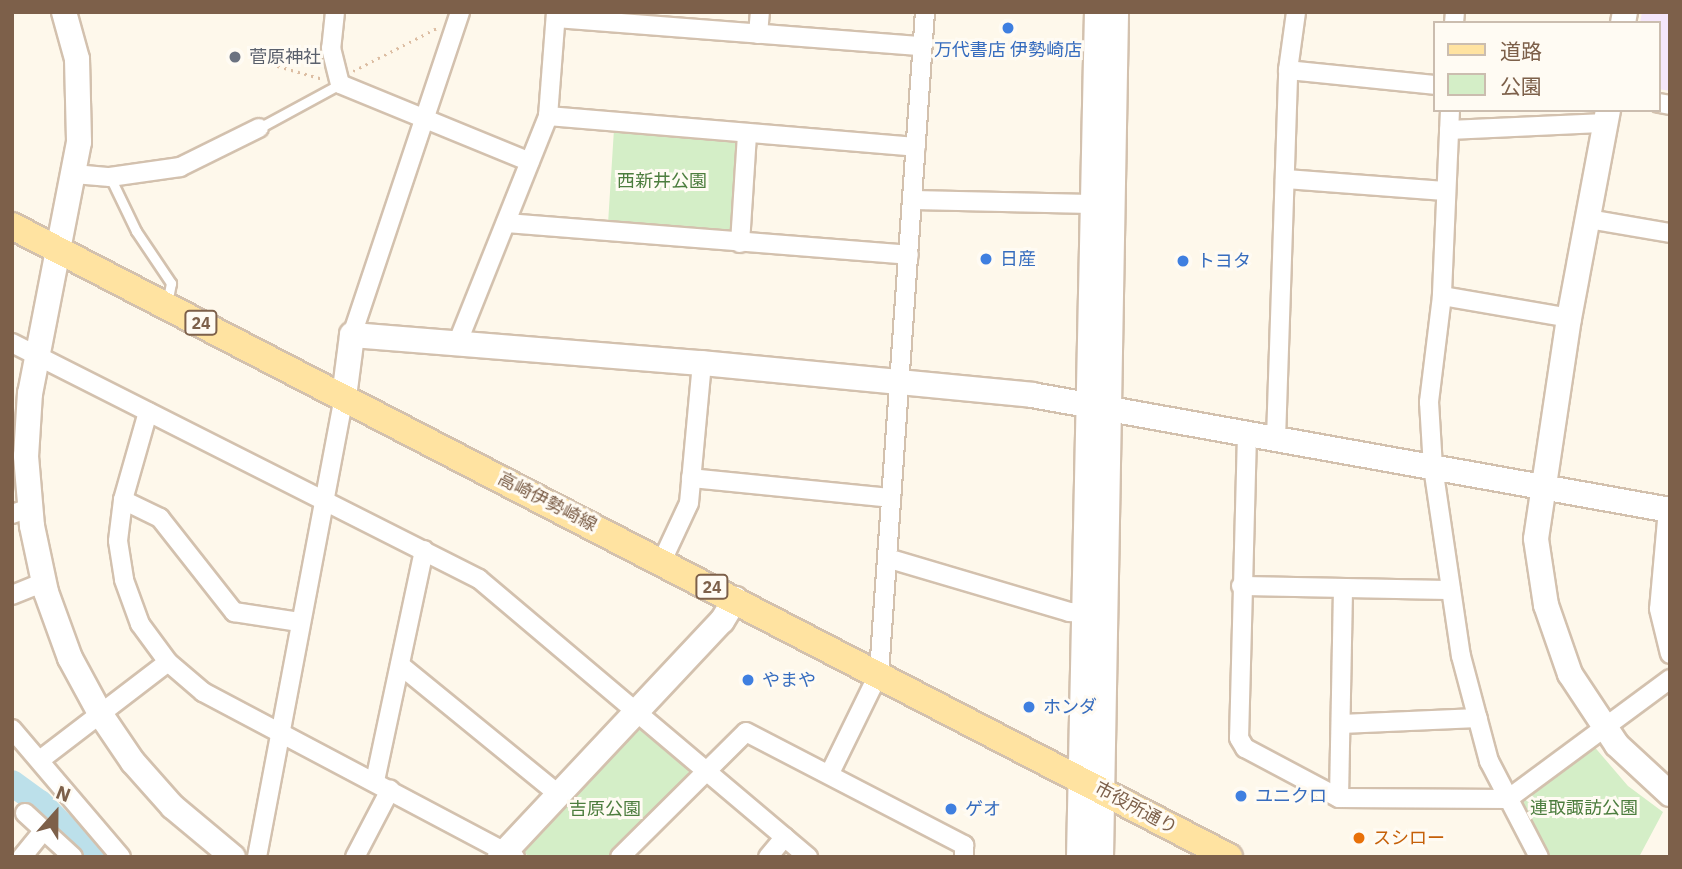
<!DOCTYPE html>
<meta charset="utf-8">
<style>
body{margin:0}
#map{position:relative;width:1682px;height:869px;overflow:hidden;background:#fef8eb;font-family:"IBM Plex Sans","Noto Sans JP",sans-serif}
div>[style]{position:absolute}
[style*='--x']{left:calc(var(--x)*1px);top:calc(var(--y)*1px);width:calc(var(--w)*1px);rotate:calc(var(--a)*1deg)}
.education>*{inset:0;background:#f5e7fb}
.green>*{inset:0;background:#d4eec7}
.river>*{height:26px;margin:-13px;padding:0 13px;transform-origin:13px;border-radius:13px;background:#bce0ea}
.path>*{height:2.5px;margin-top:-1.25px;transform-origin:0;background:repeating-linear-gradient(90deg,#dcbda2 0 2px,transparent 0 7px)}
.roads{filter:drop-shadow(2px 0 #d3c1ae) drop-shadow(-2px 0 #d3c1ae) drop-shadow(0 2px #d3c1ae) drop-shadow(0 -2px #d3c1ae)}
.lane>*{height:9px;margin:-4.5px;padding:0 4.5px;transform-origin:4.5px;border-radius:4.5px;background:#fff}
.street>*{height:18px;margin:-9px;padding:0 9px;transform-origin:9px;border-radius:9px;background:#fff}
.secondary>*{height:24px;margin:-12px;padding:0 12px;transform-origin:12px;border-radius:12px;background:#fff}
.primary>*{height:26px;margin:-13px;padding:0 13px;transform-origin:13px;border-radius:13px;background:#ffe3a1}
.dots>*{width:19px;height:19px;translate:-50% -50%;box-sizing:border-box;border:4px solid #fffbf3;border-radius:50%}
span{translate:-50% -50%;white-space:nowrap;text-align:center;line-height:1.15;-webkit-text-stroke:6px #fffbf3;paint-order:stroke}
.shield-label span{padding:2px 5px;background:#fffbf3;border:2px solid;border-radius:5px;-webkit-text-stroke-width:0}
.shield-label{font-size:16px;color:#7d604a;font-weight:700}
.shop-label{font-size:18px;color:#366cbe}
.left{translate:0 -50%;text-align:left}
.worship-label{font-size:18px;color:#5b616d}
.park-label{font-size:18px;color:#4c7d3e}
.street-label{font-size:18px;color:#7d604a}
.food-label{font-size:18px;color:#c56008}
.frame{position:absolute;inset:0;border:14px solid #7d604a;pointer-events:none}
.legend{position:absolute;left:1433px;top:21px;width:228px;height:91px;box-sizing:border-box;background:#fffbf3;border:2px solid #cbbdaf;margin:0;padding:9px 12px;list-style:none;font-size:21px;color:#7d604a}
.legend li{display:flex;align-items:center;gap:14px;height:35px}
.legend b{width:35px;border:2px solid #cbbdaf}
.north{position:absolute;left:21px;top:778px;width:70px;height:70px;-webkit-text-stroke:5px #fffbf3;paint-order:stroke;rotate:21deg;font-size:19px;font-weight:700;line-height:28px;text-align:center;color:#7d604a}
.north::after{content:'';display:block;margin:auto;width:24px;height:32px;background:#7d604a;clip-path:polygon(50% 0,100% 100%,50% 72%,0 100%)}
</style>
<div id="map">
<div class="education">
<div style="clip-path:polygon(1642px 12px,1670px 12px,1670px 91px,1659px 89px,1659px 23px,1640px 23px)"></div>
</div>
<div class="green">
<div style="clip-path:polygon(614px 129px,738px 141px,742px 146px,733px 235px,608px 224px)"></div>
<div style="clip-path:polygon(635px 725px,690px 767px,688px 775px,610px 857px,531px 857px,520px 851px)"></div>
<div style="clip-path:polygon(1592px 744px,1628px 786px,1663px 812px,1639px 857px,1547px 857px,1517px 801px)"></div>
</div>
<div class="river">
<div style="--x:12;--y:783;--w:34;--a:36"></div>
<div style="--x:40;--y:803;--w:76;--a:45.5"></div>
</div>
<div class="path">
<div style="--x:271;--y:64;--w:54;--a:16.1"></div>
<div style="--x:353;--y:71;--w:94;--a:-27.1"></div>
</div>
<div class="roads">
<div class="lane">
<div style="--x:259;--y:128;--w:92;--a:-28.5"></div>
<div style="--x:110;--y:177;--w:60;--a:64.3"></div>
<div style="--x:136;--y:231;--w:63;--a:56.1"></div>
<div style="--x:171;--y:283;--w:21;--a:101"></div>
</div>
<div class="street">
<div style="--x:335;--y:12;--w:36;--a:96"></div>
<div style="--x:331;--y:48;--w:37;--a:76"></div>
<div style="--x:340;--y:84;--w:205;--a:22.3"></div>
<div style="--x:556;--y:18;--w:367;--a:4.4"></div>
<div style="--x:1454;--y:23;--w:11;--a:-85"></div>
<div style="--x:758;--y:34;--w:22;--a:-85"></div>
<div style="--x:1288;--y:70;--w:148;--a:5.8"></div>
<div style="--x:1659;--y:103;--w:11;--a:10"></div>
<div style="--x:1450;--y:110;--w:186;--a:92.5"></div>
<div style="--x:1442;--y:296;--w:107;--a:97"></div>
<div style="--x:1429;--y:402;--w:65;--a:86.5"></div>
<div style="--x:1433;--y:467;--w:191;--a:81.6"></div>
<div style="--x:1461;--y:656;--w:109;--a:75.1"></div>
<div style="--x:1489;--y:761;--w:108;--a:62.5"></div>
<div style="--x:548;--y:116;--w:369;--a:4.8"></div>
<div style="--x:1449;--y:130;--w:157;--a:-2.6"></div>
<div style="--x:74;--y:174;--w:36;--a:5"></div>
<div style="--x:110;--y:177;--w:71;--a:-8.1"></div>
<div style="--x:180;--y:167;--w:88;--a:-26.3"></div>
<div style="--x:1285;--y:179;--w:161;--a:4.3"></div>
<div style="--x:912;--y:200;--w:181;--a:1.3"></div>
<div style="--x:1588;--y:219;--w:83;--a:9.7"></div>
<div style="--x:506;--y:223;--w:404;--a:4.5"></div>
<div style="--x:740;--y:243;--w:109;--a:-86.3"></div>
<div style="--x:1442;--y:296;--w:129;--a:9.8"></div>
<div style="--x:352;--y:335;--w:341;--a:-71.5"></div>
<div style="--x:12;--y:343;--w:523;--a:26.81"></div>
<div style="--x:479;--y:579;--w:431;--a:40.2"></div>
<div style="--x:457;--y:344;--w:245;--a:-68.2"></div>
<div style="--x:548;--y:116;--w:104;--a:-85.6"></div>
<div style="--x:148;--y:412;--w:91;--a:105.9"></div>
<div style="--x:123;--y:500;--w:41;--a:97"></div>
<div style="--x:118;--y:541;--w:39;--a:81"></div>
<div style="--x:124;--y:580;--w:47;--a:70"></div>
<div style="--x:140;--y:624;--w:47;--a:53.6"></div>
<div style="--x:168;--y:662;--w:46;--a:40.6"></div>
<div style="--x:203;--y:692;--w:353;--a:27.9"></div>
<div style="--x:1247;--y:434;--w:304;--a:91.5"></div>
<div style="--x:1239;--y:738;--w:12;--a:59"></div>
<div style="--x:1245;--y:748;--w:106;--a:28"></div>
<div style="--x:1339;--y:798;--w:169;--a:0.3"></div>
<div style="--x:1508;--y:799;--w:202;--a:-36.5"></div>
<div style="--x:1276;--y:439;--w:369;--a:-88.1"></div>
<div style="--x:1288;--y:70;--w:59;--a:-82.1"></div>
<div style="--x:691;--y:478;--w:201;--a:5.7"></div>
<div style="--x:123;--y:500;--w:41;--a:25.9"></div>
<div style="--x:160;--y:518;--w:120;--a:51.8"></div>
<div style="--x:234;--y:612;--w:66;--a:8.7"></div>
<div style="--x:1668;--y:509;--w:100;--a:95.1"></div>
<div style="--x:1659;--y:609;--w:46;--a:76.3"></div>
<div style="--x:12;--y:514;--w:18;--a:-19"></div>
<div style="--x:887;--y:558;--w:190;--a:16.5"></div>
<div style="--x:1069;--y:612;--w:16;--a:4"></div>
<div style="--x:662;--y:561;--w:64;--a:-65"></div>
<div style="--x:689;--y:503;--w:141;--a:-84.7"></div>
<div style="--x:1241;--y:586;--w:210;--a:1.1"></div>
<div style="--x:12;--y:595;--w:35;--a:-22"></div>
<div style="--x:400;--y:665;--w:204;--a:39.2"></div>
<div style="--x:1341;--y:724;--w:137;--a:-2.5"></div>
<div style="--x:12;--y:729;--w:168;--a:49.6"></div>
<div style="--x:40;--y:760;--w:161;--a:-37.4"></div>
<div style="--x:830;--y:773;--w:111;--a:-63.9"></div>
<div style="--x:879;--y:673;--w:663;--a:-86.02"></div>
<div style="--x:375;--y:781;--w:236;--a:-78"></div>
<div style="--x:1339;--y:798;--w:209;--a:-88.9"></div>
<div style="--x:25;--y:813;--w:65;--a:42.5"></div>
<div style="--x:22;--y:857;--w:35;--a:-51"></div>
<div style="--x:257;--y:857;--w:468;--a:-79.3"></div>
<div style="--x:355;--y:857;--w:76;--a:-62.4"></div>
<div style="--x:620;--y:857;--w:177;--a:-44.8"></div>
<div style="--x:746;--y:732;--w:246;--a:27.4"></div>
<div style="--x:964;--y:845;--w:12;--a:90"></div>
<div style="--x:768;--y:857;--w:26;--a:-50"></div>
</div>
<div class="secondary">
<div style="--x:64;--y:12;--w:49;--a:74.5"></div>
<div style="--x:77;--y:59;--w:83;--a:88.6"></div>
<div style="--x:79;--y:142;--w:256;--a:101"></div>
<div style="--x:30;--y:393;--w:63;--a:93.6"></div>
<div style="--x:26;--y:456;--w:70;--a:85.1"></div>
<div style="--x:32;--y:526;--w:67;--a:78"></div>
<div style="--x:46;--y:592;--w:70;--a:70"></div>
<div style="--x:70;--y:658;--w:65;--a:61.5"></div>
<div style="--x:101;--y:715;--w:57;--a:55.8"></div>
<div style="--x:133;--y:762;--w:60;--a:48.4"></div>
<div style="--x:173;--y:807;--w:78;--a:39.8"></div>
<div style="--x:1623;--y:23;--w:11;--a:-80"></div>
<div style="--x:1608;--y:110;--w:212;--a:100.6"></div>
<div style="--x:1569;--y:318;--w:223;--a:98.5"></div>
<div style="--x:1536;--y:539;--w:67;--a:81.4"></div>
<div style="--x:1546;--y:605;--w:73;--a:70.8"></div>
<div style="--x:1570;--y:674;--w:85;--a:56.5"></div>
<div style="--x:1617;--y:745;--w:72;--a:42.8"></div>
<div style="--x:344;--y:397;--w:63;--a:-82.6"></div>
<div style="--x:352;--y:335;--w:351;--a:4.6"></div>
<div style="--x:702;--y:363;--w:332;--a:5.5"></div>
<div style="--x:1032;--y:395;--w:648;--a:10.22"></div>
<div style="--x:500;--y:857;--w:324;--a:-46.8"></div>
<div style="--x:722;--y:621;--w:26;--a:-59"></div>
<div style="--x:1079;--y:857;--w:845;--a:-88.78"></div>
<div style="--x:1101;--y:857;--w:845;--a:-88.98"></div>
</div>
<div class="primary">
<div style="--x:12;--y:226;--w:1371;--a:27.41"></div>
</div>
</div>
<div class="dots">
<div style="left:1008px;top:28px;background:#3f7fe0"></div>
<div style="left:235px;top:57px;background:#6b7280"></div>
<div style="left:986px;top:259px;background:#3f7fe0"></div>
<div style="left:1183px;top:261px;background:#3f7fe0"></div>
<div style="left:748px;top:680px;background:#3f7fe0"></div>
<div style="left:1029px;top:707px;background:#3f7fe0"></div>
<div style="left:1241px;top:796px;background:#3f7fe0"></div>
<div style="left:951px;top:809px;background:#3f7fe0"></div>
<div style="left:1359px;top:838px;background:#e8710a"></div>
</div>
<div class="shield-label">
<span style="left:201px;top:323px">24</span>
<span style="left:712px;top:587px">24</span>
</div>
<div class="shop-label">
<span style="left:1008px;top:50px">万代書店 伊勢崎店</span>
<span class="left" style="left:1000px;top:259px">日産</span>
<span class="left" style="left:1197px;top:261px">トヨタ</span>
<span class="left" style="left:762px;top:680px">やまや</span>
<span class="left" style="left:1043px;top:707px">ホンダ</span>
<span class="left" style="left:1255px;top:796px">ユニクロ</span>
<span class="left" style="left:965px;top:809px">ゲオ</span>
</div>
<div class="worship-label">
<span class="left" style="left:249px;top:57px">菅原神社</span>
</div>
<div class="park-label">
<span style="left:662px;top:181px">西新井公園</span>
<span style="left:1584px;top:808px">連取諏訪公園</span>
<span style="left:605px;top:809px">吉原公園</span>
</div>
<div class="street-label">
<span style="left:547px;top:502px;rotate:27deg">高崎伊勢崎線</span>
<span style="left:1136px;top:808px;rotate:28deg">市役所通り</span>
</div>
<div class="food-label">
<span class="left" style="left:1373px;top:838px">スシロー</span>
</div>
<div class="frame"></div>
<ul class="legend">
<li><b style="height:9px;background:#ffe3a1"></b>道路</li>
<li><b style="height:19px;background:#d4eec7"></b>公園</li>
</ul>
<div class="north">N</div>
</div>
